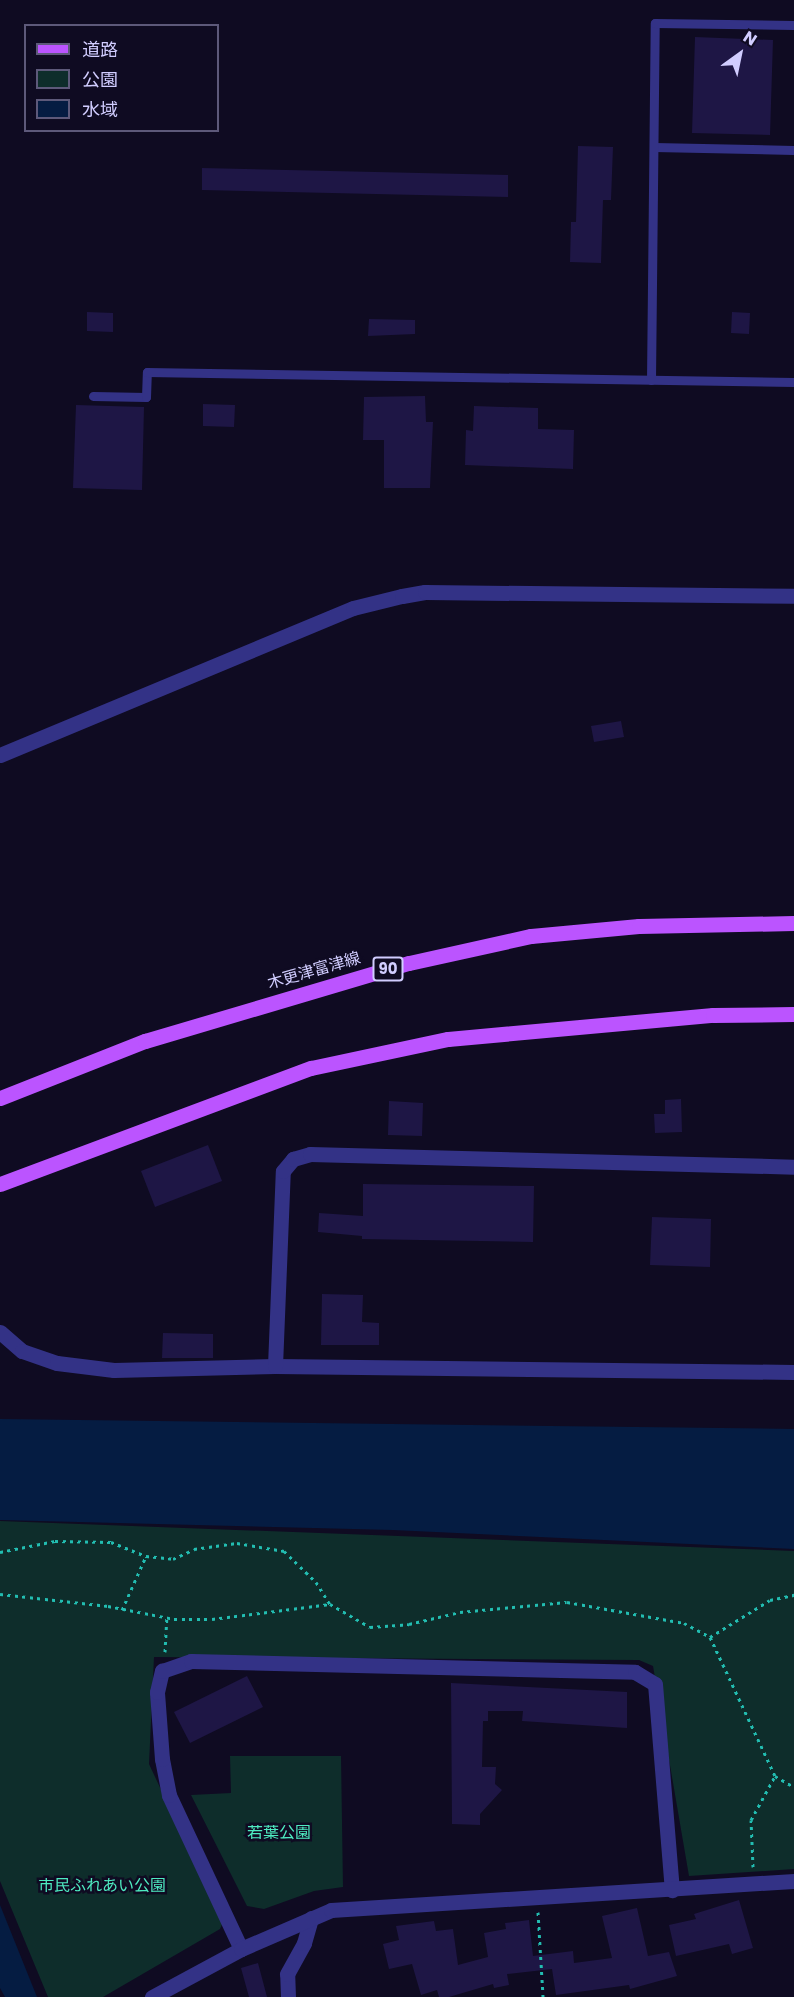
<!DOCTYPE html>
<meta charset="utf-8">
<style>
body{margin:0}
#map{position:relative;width:794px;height:1997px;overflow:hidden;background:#0f0b22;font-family:Poppins,"Noto Sans JP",sans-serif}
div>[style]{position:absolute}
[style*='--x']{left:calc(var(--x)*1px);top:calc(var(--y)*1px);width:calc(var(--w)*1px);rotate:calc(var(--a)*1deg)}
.green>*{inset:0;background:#0e2d2b}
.water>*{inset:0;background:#051c42}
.building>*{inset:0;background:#1e1645}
.path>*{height:3px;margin-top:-1.5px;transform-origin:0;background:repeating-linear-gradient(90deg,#22bdb1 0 3px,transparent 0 7.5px)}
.service>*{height:9px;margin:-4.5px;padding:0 4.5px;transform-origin:4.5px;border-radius:4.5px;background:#333286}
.minor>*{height:15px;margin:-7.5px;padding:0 7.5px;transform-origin:7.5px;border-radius:7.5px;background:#333286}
.tertiary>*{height:15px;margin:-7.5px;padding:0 7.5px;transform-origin:7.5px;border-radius:7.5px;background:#333286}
.primary>*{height:15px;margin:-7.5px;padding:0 7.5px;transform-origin:7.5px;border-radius:7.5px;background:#bb54ff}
span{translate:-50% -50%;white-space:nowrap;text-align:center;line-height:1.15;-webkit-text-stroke:5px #0f0b22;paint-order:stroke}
.shield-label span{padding:2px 4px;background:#0f0b22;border:2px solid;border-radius:4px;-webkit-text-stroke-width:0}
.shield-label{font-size:15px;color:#d1cdff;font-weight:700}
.street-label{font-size:16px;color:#d1cdff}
.park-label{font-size:16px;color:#4eeac0}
.legend{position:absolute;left:24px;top:24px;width:195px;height:108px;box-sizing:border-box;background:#0f0b22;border:2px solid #5d597a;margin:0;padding:8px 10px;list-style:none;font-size:18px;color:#d1cdff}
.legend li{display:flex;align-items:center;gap:12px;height:30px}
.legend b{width:30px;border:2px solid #5d597a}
.north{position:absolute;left:710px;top:24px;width:60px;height:60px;-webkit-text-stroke:4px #0f0b22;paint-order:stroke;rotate:33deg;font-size:16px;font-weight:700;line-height:24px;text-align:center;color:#d1cdff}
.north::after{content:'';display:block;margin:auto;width:21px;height:27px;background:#d1cdff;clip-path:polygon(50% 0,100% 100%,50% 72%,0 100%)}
</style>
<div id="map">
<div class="green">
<div style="clip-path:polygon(0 1521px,794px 1551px,794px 1869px,689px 1876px,653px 1666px,639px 1660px,154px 1657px,149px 1764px,223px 1922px,220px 1929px,103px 1997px,48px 1997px,0 1881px)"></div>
<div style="clip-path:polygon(230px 1756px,341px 1756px,343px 1887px,314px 1891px,264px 1909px,247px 1906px,191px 1795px,231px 1793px)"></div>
</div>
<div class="water">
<div style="clip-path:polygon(0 1419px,794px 1429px,794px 1549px,393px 1530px,0 1520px)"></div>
<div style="clip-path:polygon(0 1905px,37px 1997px,5px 1997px,0 1988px)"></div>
</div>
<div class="building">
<div style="clip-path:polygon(695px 37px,773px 40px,770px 135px,692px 133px)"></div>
<div style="clip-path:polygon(578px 146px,613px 147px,611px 200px,603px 200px,601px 263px,570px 262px,571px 222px,576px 222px)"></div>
<div style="clip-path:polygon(202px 168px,508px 175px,508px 197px,202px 190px)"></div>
<div style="clip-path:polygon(87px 312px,113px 313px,113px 332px,87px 331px)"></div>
<div style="clip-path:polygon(732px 312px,750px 313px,749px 334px,731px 333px)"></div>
<div style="clip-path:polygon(369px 319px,415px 320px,415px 334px,368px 336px)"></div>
<div style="clip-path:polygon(425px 396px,426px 422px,433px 422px,430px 488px,384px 488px,384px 440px,363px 440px,364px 397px)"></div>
<div style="clip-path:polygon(203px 404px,235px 405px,234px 427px,203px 426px)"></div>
<div style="clip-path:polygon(76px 405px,144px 407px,142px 490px,73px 488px)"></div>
<div style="clip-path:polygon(474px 406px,538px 408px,538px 429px,574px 430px,573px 469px,465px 465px,466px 430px,473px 431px)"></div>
<div style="clip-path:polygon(621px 721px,624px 737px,594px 742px,591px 726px)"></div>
<div style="clip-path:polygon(681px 1099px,682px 1132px,655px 1133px,654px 1114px,665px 1114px,665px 1100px)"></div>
<div style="clip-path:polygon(389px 1101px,423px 1103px,422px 1136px,388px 1135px)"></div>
<div style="clip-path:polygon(208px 1145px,222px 1181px,155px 1207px,141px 1171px)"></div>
<div style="clip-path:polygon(363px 1184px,534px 1186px,533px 1242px,362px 1239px,362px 1236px,318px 1232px,319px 1213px,363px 1216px)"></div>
<div style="clip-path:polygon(652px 1217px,711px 1219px,710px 1267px,650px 1265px)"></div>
<div style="clip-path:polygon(322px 1294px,363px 1295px,362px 1322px,379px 1323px,379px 1345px,321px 1345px)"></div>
<div style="clip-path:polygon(163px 1333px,213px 1334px,213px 1358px,162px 1358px)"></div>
<div style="clip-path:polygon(247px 1676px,263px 1707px,190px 1743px,174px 1712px)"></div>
<div style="clip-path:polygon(451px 1683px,627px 1692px,627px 1728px,522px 1721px,523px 1711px,488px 1711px,488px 1721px,483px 1721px,482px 1767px,496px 1767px,495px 1784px,502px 1790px,480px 1814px,480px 1825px,452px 1824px)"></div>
<div style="clip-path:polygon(739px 1900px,753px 1948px,732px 1954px,729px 1944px,676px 1956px,669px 1925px,696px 1919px,694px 1914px)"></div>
<div style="clip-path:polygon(637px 1908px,648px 1956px,669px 1952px,677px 1976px,630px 1989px,629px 1985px,556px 1995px,552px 1969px,507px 1974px,509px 1985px,494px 1988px,493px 1984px,449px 1997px,439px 1997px,437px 1990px,421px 1995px,412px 1964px,389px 1969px,383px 1944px,399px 1940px,396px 1926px,434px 1921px,436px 1931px,453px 1929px,458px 1965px,488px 1957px,484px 1933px,506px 1929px,505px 1923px,529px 1920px,533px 1956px,573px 1951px,574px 1963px,612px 1958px,602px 1916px)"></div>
<div style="clip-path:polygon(258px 1963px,267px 1997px,249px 1997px,241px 1968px)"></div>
</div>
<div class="path">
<div style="--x:0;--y:1552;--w:56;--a:-11.3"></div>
<div style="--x:55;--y:1541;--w:56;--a:1"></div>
<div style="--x:111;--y:1542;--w:38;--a:22"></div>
<div style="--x:146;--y:1556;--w:27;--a:6"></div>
<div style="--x:173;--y:1559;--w:23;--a:-25"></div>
<div style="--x:194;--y:1549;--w:43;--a:-7.9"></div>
<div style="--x:237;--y:1543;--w:48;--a:9.7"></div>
<div style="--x:284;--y:1551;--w:45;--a:44.1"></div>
<div style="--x:316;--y:1582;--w:26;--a:58"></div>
<div style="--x:330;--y:1604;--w:46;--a:29.9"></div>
<div style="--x:370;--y:1627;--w:39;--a:-4"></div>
<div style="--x:409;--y:1624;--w:52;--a:-13.2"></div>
<div style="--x:460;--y:1612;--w:107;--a:-5.3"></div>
<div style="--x:567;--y:1602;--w:119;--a:10.2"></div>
<div style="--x:684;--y:1623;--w:30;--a:28"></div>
<div style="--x:710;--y:1637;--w:153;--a:64.9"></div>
<div style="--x:775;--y:1776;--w:22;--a:30"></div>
<div style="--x:0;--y:1594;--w:109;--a:6.3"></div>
<div style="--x:108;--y:1606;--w:67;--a:11.1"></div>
<div style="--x:174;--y:1619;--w:38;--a:0"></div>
<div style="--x:212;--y:1619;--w:119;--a:-7.2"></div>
<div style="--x:122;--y:1610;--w:59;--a:-66"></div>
<div style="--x:710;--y:1637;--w:70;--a:-31.7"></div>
<div style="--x:770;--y:1600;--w:25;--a:-12"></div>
<div style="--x:165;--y:1652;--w:34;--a:-87"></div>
<div style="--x:753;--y:1867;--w:47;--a:-92.4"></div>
<div style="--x:751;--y:1820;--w:50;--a:-61.4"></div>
<div style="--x:538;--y:1912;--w:85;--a:86.6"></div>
</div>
<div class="service">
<div style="--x:654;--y:147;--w:140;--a:1.2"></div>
<div style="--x:651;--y:380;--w:357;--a:-89.4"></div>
<div style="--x:655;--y:23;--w:139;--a:0.8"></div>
<div style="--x:93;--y:396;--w:53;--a:1.1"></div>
<div style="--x:146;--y:397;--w:25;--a:-88"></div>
<div style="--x:147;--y:372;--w:647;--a:0.89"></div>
</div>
<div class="minor">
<div style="--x:0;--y:755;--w:382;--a:-22.6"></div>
<div style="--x:353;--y:608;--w:50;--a:-13.8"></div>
<div style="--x:402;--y:596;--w:23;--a:-10"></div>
<div style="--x:425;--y:592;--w:369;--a:0.6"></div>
<div style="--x:0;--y:1332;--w:29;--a:41"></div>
<div style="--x:22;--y:1351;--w:37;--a:19"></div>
<div style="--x:57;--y:1363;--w:57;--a:7"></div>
<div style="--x:114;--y:1370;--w:161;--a:-1.4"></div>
<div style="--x:275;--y:1366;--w:519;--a:0.66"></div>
<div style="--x:275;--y:1366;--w:195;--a:-87.7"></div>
<div style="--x:283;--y:1171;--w:16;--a:-50"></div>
<div style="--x:293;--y:1159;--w:18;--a:-16"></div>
<div style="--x:310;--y:1154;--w:484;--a:1.5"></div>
<div style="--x:241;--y:1949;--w:170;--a:-115.1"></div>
<div style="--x:169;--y:1795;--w:37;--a:-101"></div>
<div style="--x:162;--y:1759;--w:67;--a:-94.3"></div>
<div style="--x:157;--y:1692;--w:22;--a:-77"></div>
<div style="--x:162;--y:1671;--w:31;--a:-19"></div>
<div style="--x:191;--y:1661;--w:444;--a:1.4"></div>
<div style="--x:635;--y:1672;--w:23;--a:31"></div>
<div style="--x:655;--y:1684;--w:207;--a:85.3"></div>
<div style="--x:288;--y:1997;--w:23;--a:-92"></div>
<div style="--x:287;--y:1974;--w:35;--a:-61"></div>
<div style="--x:304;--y:1943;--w:26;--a:-74"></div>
</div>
<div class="tertiary">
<div style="--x:152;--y:1997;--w:101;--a:-28.3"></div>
<div style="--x:241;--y:1949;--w:98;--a:-23.4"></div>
<div style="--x:331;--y:1910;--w:464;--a:-3.6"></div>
</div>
<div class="primary">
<div style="--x:0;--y:1098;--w:156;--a:-21.5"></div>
<div style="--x:145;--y:1041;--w:275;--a:-16.5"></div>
<div style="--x:409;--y:963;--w:125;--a:-12.5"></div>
<div style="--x:531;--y:936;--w:108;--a:-5.3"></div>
<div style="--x:639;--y:926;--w:155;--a:-1.1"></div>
<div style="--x:0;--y:1184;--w:332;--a:-20.5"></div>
<div style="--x:311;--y:1068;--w:140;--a:-12"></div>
<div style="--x:448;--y:1039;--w:266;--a:-5.2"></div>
<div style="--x:713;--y:1015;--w:81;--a:-0.7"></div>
</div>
<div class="shield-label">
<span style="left:388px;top:969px">90</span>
</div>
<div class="street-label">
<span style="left:314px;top:971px;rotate:-16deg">木更津富津線</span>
</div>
<div class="park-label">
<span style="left:279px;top:1833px">若葉公園</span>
<span style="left:102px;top:1886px">市民ふれあい公園</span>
</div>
<ul class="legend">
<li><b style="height:8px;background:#bb54ff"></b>道路</li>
<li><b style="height:16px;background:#0e2d2b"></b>公園</li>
<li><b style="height:16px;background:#051c42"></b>水域</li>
</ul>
<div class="north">N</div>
</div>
